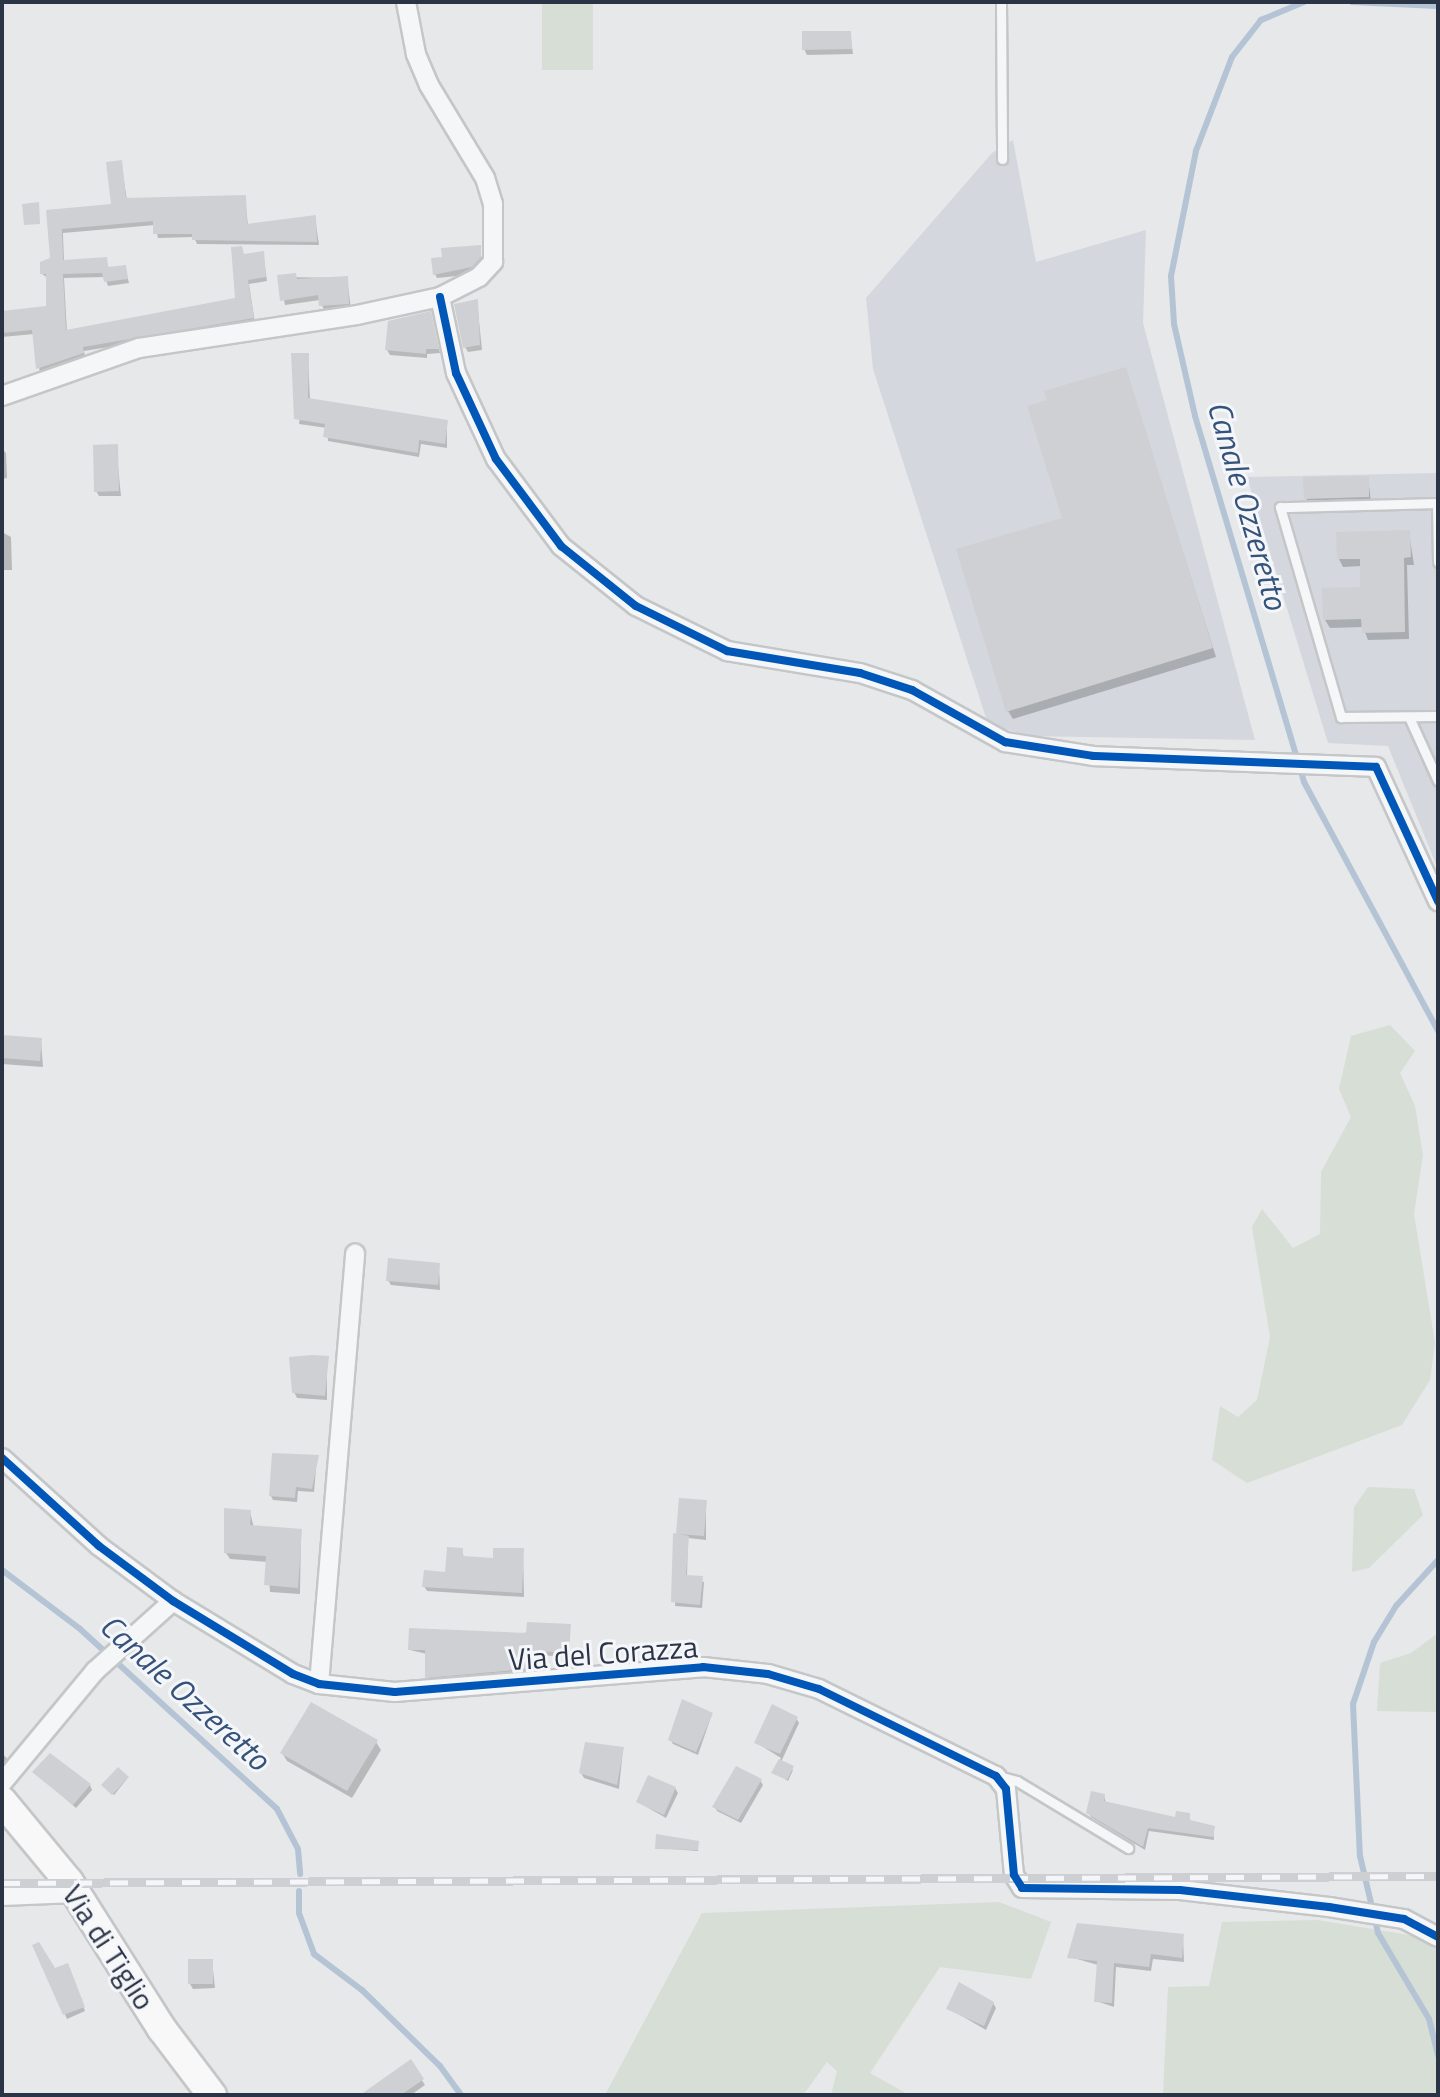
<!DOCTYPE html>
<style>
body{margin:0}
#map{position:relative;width:1440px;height:2097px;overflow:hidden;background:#e6e8ea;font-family:"Titillium Web",sans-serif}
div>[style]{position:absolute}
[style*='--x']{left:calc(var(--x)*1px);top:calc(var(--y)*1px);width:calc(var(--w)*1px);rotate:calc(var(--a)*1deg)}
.built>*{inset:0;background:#d4d7dd}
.green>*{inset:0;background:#d6ded6}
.shadow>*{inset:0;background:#0003}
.stream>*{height:6px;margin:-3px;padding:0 3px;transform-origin:3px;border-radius:3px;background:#b4c4d5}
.building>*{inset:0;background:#ced0d3}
.roads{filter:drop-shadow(2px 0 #c4c6c8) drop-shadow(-2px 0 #c4c6c8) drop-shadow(0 2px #c4c6c8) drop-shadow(0 -2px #c4c6c8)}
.lane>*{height:9px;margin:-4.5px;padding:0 4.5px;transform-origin:4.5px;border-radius:4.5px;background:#f5f6f7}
.street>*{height:18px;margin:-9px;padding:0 9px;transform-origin:9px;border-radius:9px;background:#f5f6f7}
.primary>*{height:28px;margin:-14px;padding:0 14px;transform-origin:14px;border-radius:14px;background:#f8f8f8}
.rail>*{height:9px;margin-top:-4.5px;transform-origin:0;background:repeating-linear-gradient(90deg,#f4f6f9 0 18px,#cecfd2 0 36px);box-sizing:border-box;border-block:2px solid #cecfd2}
.cycleway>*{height:8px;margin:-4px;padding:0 4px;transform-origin:4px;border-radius:4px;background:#0057b8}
span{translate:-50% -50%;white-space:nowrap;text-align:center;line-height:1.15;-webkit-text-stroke:6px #f4f6f9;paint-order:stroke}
.street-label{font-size:30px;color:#2b3445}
.water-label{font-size:32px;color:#34527a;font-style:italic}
.frame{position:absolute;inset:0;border:4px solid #2b3445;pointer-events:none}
</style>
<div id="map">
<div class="built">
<div style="clip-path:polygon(1013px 140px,1036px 262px,1146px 230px,1143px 323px,1255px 740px,1030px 736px,988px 724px,873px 369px,866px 298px,992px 153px)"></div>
<div style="clip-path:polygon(1438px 473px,1438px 869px,1388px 746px,1328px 743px,1247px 477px)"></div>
</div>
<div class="green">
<div style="clip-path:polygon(542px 2px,593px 2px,593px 70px,542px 70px)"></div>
<div style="clip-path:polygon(1390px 1025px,1415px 1051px,1400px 1073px,1415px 1106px,1423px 1155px,1414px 1214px,1435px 1343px,1430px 1380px,1402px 1425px,1247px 1483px,1212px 1460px,1220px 1406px,1238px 1417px,1257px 1400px,1270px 1337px,1252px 1227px,1262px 1209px,1293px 1248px,1320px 1234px,1321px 1172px,1351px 1117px,1339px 1089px,1351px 1036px)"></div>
<div style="clip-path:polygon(1368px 1487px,1414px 1489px,1423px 1515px,1369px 1568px,1352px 1572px,1354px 1507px)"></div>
<div style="clip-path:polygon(1438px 1633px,1438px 1712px,1377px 1711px,1380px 1663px,1411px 1653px)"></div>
<div style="clip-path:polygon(999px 1902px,1051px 1922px,1031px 1979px,940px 1967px,870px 2073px,909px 2095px,831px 2095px,837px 2071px,827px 2062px,803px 2095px,605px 2095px,702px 1913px)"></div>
<div style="clip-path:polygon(1317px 1920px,1415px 1936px,1438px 1950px,1438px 2095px,1163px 2095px,1168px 1987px,1209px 1986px,1222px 1922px)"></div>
</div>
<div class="shadow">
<div style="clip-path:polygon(822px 2px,861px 2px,861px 3px,823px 3px)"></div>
<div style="clip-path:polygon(850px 33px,853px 54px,807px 55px,804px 49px)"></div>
<div style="clip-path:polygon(121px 162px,127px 200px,245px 197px,248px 226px,315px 217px,319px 245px,197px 244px,194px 237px,158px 238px,155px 225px,63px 233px,64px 262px,106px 259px,109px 269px,125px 267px,129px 283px,108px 286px,105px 277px,64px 278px,67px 332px,237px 300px,241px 248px,244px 256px,263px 253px,267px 281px,249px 284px,255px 323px,84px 351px,85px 357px,40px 373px,34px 334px,2px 337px,2px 313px,48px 308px,48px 278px,42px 274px,52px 259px,48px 212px,113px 205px)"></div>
<div style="clip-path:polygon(480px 247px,482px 262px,466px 275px,437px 278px,435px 274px)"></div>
<div style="clip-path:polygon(279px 277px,347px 278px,351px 309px,324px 310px,320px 300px,285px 305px)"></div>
<div style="clip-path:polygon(477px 301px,482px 350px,468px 352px,465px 347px)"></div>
<div style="clip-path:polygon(430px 314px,440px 353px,427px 354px,427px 358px,390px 355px,387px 350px)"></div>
<div style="clip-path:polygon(308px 355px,310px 400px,447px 422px,447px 448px,421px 444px,419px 457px,328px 441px,327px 428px,299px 424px)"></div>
<div style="clip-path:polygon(1125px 369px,1216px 657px,1013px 719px,1008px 711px,1064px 520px)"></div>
<div style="clip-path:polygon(116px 446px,121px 496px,99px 496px,96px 491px)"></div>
<div style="clip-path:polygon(2px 449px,6px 453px,7px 478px,2px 479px)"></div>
<div style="clip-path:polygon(1368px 478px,1371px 502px,1309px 504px,1306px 498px)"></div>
<div style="clip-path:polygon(2px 532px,11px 537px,12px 570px,2px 570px)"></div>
<div style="clip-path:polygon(1409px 533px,1414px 565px,1407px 565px,1409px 639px,1368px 640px,1363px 627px,1330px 628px,1325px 620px,1362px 589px,1362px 566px,1343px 567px,1339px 559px)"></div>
<div style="clip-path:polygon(2px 1037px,41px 1040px,43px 1067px,2px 1064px)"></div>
<div style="clip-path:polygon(439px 1265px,440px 1290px,391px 1285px,388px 1280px)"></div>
<div style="clip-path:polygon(327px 1358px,327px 1400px,297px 1398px,294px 1392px)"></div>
<div style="clip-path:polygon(317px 1457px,314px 1492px,298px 1491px,297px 1502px,273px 1500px,271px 1496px)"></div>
<div style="clip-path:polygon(706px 1502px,706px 1540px,688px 1538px,687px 1577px,704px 1582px,702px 1608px,675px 1606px,678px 1533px)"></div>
<div style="clip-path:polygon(250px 1512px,254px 1528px,301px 1531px,300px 1594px,270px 1592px,268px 1562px,230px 1559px,226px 1553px)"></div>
<div style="clip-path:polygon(462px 1550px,464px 1558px,495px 1560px,523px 1550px,524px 1597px,427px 1591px,424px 1586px,446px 1574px)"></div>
<div style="clip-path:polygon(570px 1626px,570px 1657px,538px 1655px,538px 1668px,526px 1667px,527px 1673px,429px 1681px,427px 1654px,410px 1650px)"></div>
<div style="clip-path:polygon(712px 1714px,698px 1755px,673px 1744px,670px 1739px)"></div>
<div style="clip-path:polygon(796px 1718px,799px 1723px,781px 1762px,793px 1770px,788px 1781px,774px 1772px,781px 1758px,757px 1743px)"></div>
<div style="clip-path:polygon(376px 1742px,381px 1750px,352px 1798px,287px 1761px,282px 1753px)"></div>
<div style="clip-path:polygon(623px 1749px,619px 1789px,584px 1778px,581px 1773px)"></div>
<div style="clip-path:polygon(2px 1753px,10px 1762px,2px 1771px)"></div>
<div style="clip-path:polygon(35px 1772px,90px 1785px,92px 1790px,76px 1808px)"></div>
<div style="clip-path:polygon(127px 1779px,114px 1795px,105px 1787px)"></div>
<div style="clip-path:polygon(760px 1780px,763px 1785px,741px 1823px,717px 1811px,715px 1807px)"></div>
<div style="clip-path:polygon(675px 1788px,678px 1793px,666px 1818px,638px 1802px)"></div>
<div style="clip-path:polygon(1104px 1796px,1106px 1803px,1177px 1819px,1189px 1815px,1191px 1822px,1213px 1827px,1214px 1840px,1149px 1831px,1145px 1850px,1091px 1817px,1088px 1812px)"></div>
<div style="clip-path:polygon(698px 1843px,698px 1851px,657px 1848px)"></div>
<div style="clip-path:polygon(1183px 1936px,1184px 1962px,1153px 1959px,1151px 1971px,1116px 1967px,1114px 2007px,1096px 2001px,1098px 1965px,1070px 1957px)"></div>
<div style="clip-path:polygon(35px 1946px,54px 1970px,69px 1970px,85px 2011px,67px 2019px)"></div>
<div style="clip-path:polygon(212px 1961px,215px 1988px,193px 1989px,190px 1984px)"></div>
<div style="clip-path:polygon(993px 2003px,996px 2008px,986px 2030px,948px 2008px)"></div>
<div style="clip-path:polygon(410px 2062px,425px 2085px,411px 2095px,363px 2095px)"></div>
</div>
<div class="stream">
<div style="--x:1304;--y:2;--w:47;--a:157.3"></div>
<div style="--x:1261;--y:20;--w:47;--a:128.1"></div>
<div style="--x:1232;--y:57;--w:101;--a:111"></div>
<div style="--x:1196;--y:151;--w:127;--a:101.3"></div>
<div style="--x:1171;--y:276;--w:48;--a:86.4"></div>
<div style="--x:1174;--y:324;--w:94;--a:77.1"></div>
<div style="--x:1195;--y:416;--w:382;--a:73.4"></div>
<div style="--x:1304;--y:782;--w:283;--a:61.7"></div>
<div style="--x:1352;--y:2;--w:86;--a:2.7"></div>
<div style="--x:1438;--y:1560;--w:62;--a:132.4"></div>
<div style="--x:1396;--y:1606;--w:42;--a:121.4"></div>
<div style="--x:1374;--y:1642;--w:65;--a:108.7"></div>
<div style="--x:1353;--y:1704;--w:152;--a:87.4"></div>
<div style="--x:1360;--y:1856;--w:79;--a:76.8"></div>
<div style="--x:1378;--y:1933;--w:100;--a:59.3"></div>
<div style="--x:1429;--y:2019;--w:37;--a:76"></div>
<div style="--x:2;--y:1570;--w:96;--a:37"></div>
<div style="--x:79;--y:1628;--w:268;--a:42.4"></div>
<div style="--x:277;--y:1809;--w:45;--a:62.3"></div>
<div style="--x:298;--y:1849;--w:25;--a:85"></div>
<div style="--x:299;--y:1891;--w:22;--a:90"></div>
<div style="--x:299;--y:1913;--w:44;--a:69.9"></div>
<div style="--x:314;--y:1954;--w:60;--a:36.9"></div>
<div style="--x:362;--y:1990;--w:109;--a:44.3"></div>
<div style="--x:440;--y:2066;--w:36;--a:54"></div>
</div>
<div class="building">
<div style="clip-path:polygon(802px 31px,851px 31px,852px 49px,802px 50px)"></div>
<div style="clip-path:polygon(122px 160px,126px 198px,246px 195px,247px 224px,316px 215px,317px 242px,192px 240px,192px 234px,153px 234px,153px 221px,62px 229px,63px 260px,107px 257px,108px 267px,126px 265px,128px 279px,104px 282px,102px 273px,63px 274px,66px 330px,235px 298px,231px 247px,242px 246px,244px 254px,264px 251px,266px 277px,248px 280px,254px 318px,83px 347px,84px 353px,36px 369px,32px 330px,2px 333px,2px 311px,46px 306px,46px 274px,40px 274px,40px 262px,50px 258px,46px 210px,111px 204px,106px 162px)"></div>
<div style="clip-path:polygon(39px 202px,40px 224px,24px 225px,22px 204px)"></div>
<div style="clip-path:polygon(481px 245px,481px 257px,472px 267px,433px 275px,431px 258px,442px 257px,441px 248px)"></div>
<div style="clip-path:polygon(296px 273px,297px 279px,348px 276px,349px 304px,319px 306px,318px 295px,280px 301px,277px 275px)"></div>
<div style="clip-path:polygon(478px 299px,480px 345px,463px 348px,454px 304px)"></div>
<div style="clip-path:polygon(431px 311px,439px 349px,426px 349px,426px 354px,385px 350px,388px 321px)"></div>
<div style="clip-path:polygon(291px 353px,309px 353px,308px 398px,448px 420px,445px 444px,419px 440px,418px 453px,323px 437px,325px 424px,294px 419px)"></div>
<div style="clip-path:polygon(1126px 367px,1213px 648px,1006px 712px,956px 549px,1062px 518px,1027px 406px,1047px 400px,1044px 391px)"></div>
<div style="clip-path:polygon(118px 444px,119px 491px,94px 492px,93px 445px)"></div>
<div style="clip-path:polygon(1369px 476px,1369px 497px,1304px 499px,1303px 477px)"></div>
<div style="clip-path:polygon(1410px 530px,1411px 557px,1404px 558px,1405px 632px,1362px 633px,1361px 619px,1323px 620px,1322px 588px,1360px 587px,1360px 559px,1337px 559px,1336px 532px)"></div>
<div style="clip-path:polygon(2px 1035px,42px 1038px,40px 1061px,2px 1058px)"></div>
<div style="clip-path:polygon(388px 1258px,440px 1263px,438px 1285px,386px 1281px)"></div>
<div style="clip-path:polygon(312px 1355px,329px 1356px,325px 1396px,292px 1393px,289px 1357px)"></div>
<div style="clip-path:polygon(272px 1453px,319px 1455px,312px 1489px,296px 1487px,295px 1498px,269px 1496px)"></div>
<div style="clip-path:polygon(679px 1498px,707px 1500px,704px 1536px,676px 1534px)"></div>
<div style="clip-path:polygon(224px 1508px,251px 1510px,250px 1525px,302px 1529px,298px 1588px,264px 1585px,266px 1556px,224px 1553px)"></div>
<div style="clip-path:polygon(673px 1533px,689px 1536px,686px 1575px,703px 1576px,700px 1605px,671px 1602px)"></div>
<div style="clip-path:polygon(447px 1547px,463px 1548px,463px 1556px,493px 1558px,493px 1548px,524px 1548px,522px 1593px,422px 1587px,424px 1570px,445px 1572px)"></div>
<div style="clip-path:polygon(527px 1622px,571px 1624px,569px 1653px,537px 1651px,537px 1664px,525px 1664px,526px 1669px,425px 1678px,425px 1650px,408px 1650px,409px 1628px,526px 1633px)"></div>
<div style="clip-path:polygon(682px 1699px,713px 1713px,696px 1752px,668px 1740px)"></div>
<div style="clip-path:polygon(311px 1702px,378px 1740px,347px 1791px,280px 1753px)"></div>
<div style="clip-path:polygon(772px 1704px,798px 1717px,780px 1754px,754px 1743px)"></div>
<div style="clip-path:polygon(585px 1742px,624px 1747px,617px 1785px,579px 1773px)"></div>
<div style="clip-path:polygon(50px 1753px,91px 1784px,73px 1805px,32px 1772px)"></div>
<div style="clip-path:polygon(779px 1759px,794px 1766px,787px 1780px,771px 1773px)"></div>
<div style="clip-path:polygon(736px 1766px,762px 1779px,738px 1820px,712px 1807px)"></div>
<div style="clip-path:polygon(118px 1767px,129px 1777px,112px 1795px,101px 1785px)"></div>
<div style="clip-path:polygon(648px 1775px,676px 1787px,664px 1815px,636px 1802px)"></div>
<div style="clip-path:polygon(1091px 1791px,1105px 1794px,1104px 1801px,1175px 1817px,1176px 1811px,1190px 1813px,1190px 1820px,1215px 1826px,1213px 1837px,1148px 1828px,1143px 1847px,1086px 1813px)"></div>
<div style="clip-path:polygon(656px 1834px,699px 1841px,698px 1850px,655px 1849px)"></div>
<div style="clip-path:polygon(1077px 1923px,1184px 1934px,1182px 1958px,1151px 1954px,1149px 1967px,1114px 1963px,1112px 2003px,1094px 2002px,1097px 1961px,1067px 1958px)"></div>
<div style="clip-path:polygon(39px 1942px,55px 1968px,68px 1963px,85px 2007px,63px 2015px,32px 1945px)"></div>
<div style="clip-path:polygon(188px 1959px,213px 1959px,213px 1984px,188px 1984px)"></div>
<div style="clip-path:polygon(959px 1982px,994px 2002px,984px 2026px,946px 2009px)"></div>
<div style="clip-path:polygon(411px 2059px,424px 2079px,401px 2095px,360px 2095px)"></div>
</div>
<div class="roads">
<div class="lane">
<div style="--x:1001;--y:2;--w:157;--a:89.6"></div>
<div style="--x:1437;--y:503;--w:59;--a:89"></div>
<div style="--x:1438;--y:503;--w:158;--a:178.5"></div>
<div style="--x:1280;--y:507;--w:219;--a:73.8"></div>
<div style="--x:1341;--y:717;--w:97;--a:-0.6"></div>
<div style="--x:1409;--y:717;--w:70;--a:65.6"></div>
<div style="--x:998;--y:1776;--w:20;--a:15"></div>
<div style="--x:1017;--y:1781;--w:130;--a:31.1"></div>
</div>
<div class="street">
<div style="--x:440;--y:297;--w:78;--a:78.1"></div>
<div style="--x:456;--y:373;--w:95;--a:65.1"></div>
<div style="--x:496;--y:459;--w:109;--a:53.2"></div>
<div style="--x:561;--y:546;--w:96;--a:38.7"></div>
<div style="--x:636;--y:606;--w:102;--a:26.3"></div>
<div style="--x:727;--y:651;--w:135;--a:9.4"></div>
<div style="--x:860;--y:673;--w:55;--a:18.1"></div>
<div style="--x:912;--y:690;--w:107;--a:29.2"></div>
<div style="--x:1005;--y:742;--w:89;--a:9"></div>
<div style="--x:1093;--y:756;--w:283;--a:2.2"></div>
<div style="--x:1376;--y:767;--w:148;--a:65.2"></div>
<div style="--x:2;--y:396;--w:145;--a:-19.3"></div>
<div style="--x:139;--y:348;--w:220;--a:-8.6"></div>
<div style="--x:357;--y:315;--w:85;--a:-12.2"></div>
<div style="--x:440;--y:297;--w:44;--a:-27.1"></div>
<div style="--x:479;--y:277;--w:21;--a:-47"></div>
<div style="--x:493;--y:262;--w:58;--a:-90"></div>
<div style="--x:493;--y:204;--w:27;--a:-107"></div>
<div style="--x:485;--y:178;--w:109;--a:-121.1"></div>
<div style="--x:429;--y:85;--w:34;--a:-113"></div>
<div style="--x:416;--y:54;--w:53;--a:-100.9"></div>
<div style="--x:2;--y:1458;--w:131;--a:42.2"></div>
<div style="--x:99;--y:1546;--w:92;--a:36.6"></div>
<div style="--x:173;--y:1601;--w:140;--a:31.3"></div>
<div style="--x:293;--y:1674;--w:28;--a:21"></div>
<div style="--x:319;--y:1684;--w:76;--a:6"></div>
<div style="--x:395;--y:1692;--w:309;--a:-4.6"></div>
<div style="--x:703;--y:1667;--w:65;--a:6.1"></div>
<div style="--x:768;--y:1674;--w:53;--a:16.4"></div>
<div style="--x:819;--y:1689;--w:197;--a:26.2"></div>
<div style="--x:996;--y:1776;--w:16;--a:52"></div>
<div style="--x:1006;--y:1789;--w:86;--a:84.7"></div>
<div style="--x:1014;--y:1875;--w:15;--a:58"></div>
<div style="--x:1022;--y:1888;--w:158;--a:0.7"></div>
<div style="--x:1180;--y:1890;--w:150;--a:6.5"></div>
<div style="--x:1329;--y:1907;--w:76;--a:9.1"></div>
<div style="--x:1404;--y:1919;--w:38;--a:28"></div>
<div style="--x:319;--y:1684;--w:432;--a:-85.2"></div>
<div style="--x:2;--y:1783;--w:146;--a:-50.3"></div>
<div style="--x:95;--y:1671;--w:105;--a:-41.9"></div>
<div style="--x:2;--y:1896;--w:74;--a:-2.3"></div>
</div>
<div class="primary">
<div style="--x:2;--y:1801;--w:105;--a:50.4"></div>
<div style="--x:69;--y:1882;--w:174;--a:57.7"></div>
<div style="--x:162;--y:2029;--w:83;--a:52.9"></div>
</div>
</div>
<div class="rail">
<div style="--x:2;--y:1883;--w:1436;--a:-0.28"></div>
</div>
<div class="cycleway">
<div style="--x:440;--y:297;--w:78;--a:78.1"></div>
<div style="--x:456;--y:373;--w:95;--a:65.1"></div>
<div style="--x:496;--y:459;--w:109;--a:53.2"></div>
<div style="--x:561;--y:546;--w:96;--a:38.7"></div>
<div style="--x:636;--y:606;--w:102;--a:26.3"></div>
<div style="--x:727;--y:651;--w:135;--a:9.4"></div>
<div style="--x:860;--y:673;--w:55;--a:18.1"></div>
<div style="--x:912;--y:690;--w:107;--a:29.2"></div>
<div style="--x:1005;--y:742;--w:89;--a:9"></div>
<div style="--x:1093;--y:756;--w:283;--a:2.2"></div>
<div style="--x:1376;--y:767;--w:148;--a:65.2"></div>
<div style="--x:2;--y:1458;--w:131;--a:42.2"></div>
<div style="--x:99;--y:1546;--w:92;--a:36.6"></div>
<div style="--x:173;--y:1601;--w:140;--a:31.3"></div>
<div style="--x:293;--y:1674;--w:28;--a:21"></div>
<div style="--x:319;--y:1684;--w:76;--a:6"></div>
<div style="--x:395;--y:1692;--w:309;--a:-4.6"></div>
<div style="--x:703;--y:1667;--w:65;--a:6.1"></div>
<div style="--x:768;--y:1674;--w:53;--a:16.4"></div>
<div style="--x:819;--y:1689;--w:197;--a:26.2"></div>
<div style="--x:996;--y:1776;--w:16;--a:52"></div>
<div style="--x:1006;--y:1789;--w:86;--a:84.7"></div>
<div style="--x:1014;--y:1875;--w:15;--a:58"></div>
<div style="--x:1022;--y:1888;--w:158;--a:0.7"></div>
<div style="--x:1180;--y:1890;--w:150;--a:6.5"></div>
<div style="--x:1329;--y:1907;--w:76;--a:9.1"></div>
<div style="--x:1404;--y:1919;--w:38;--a:28"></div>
</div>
<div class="street-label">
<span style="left:603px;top:1653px;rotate:-4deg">Via del Corazza</span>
<span style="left:109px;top:1947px;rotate:57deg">Via di Tiglio</span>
</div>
<div class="water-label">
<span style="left:1248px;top:505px;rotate:74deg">Canale Ozzeretto</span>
<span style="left:185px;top:1692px;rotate:42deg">Canale Ozzeretto</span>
</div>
<div class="frame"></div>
</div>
